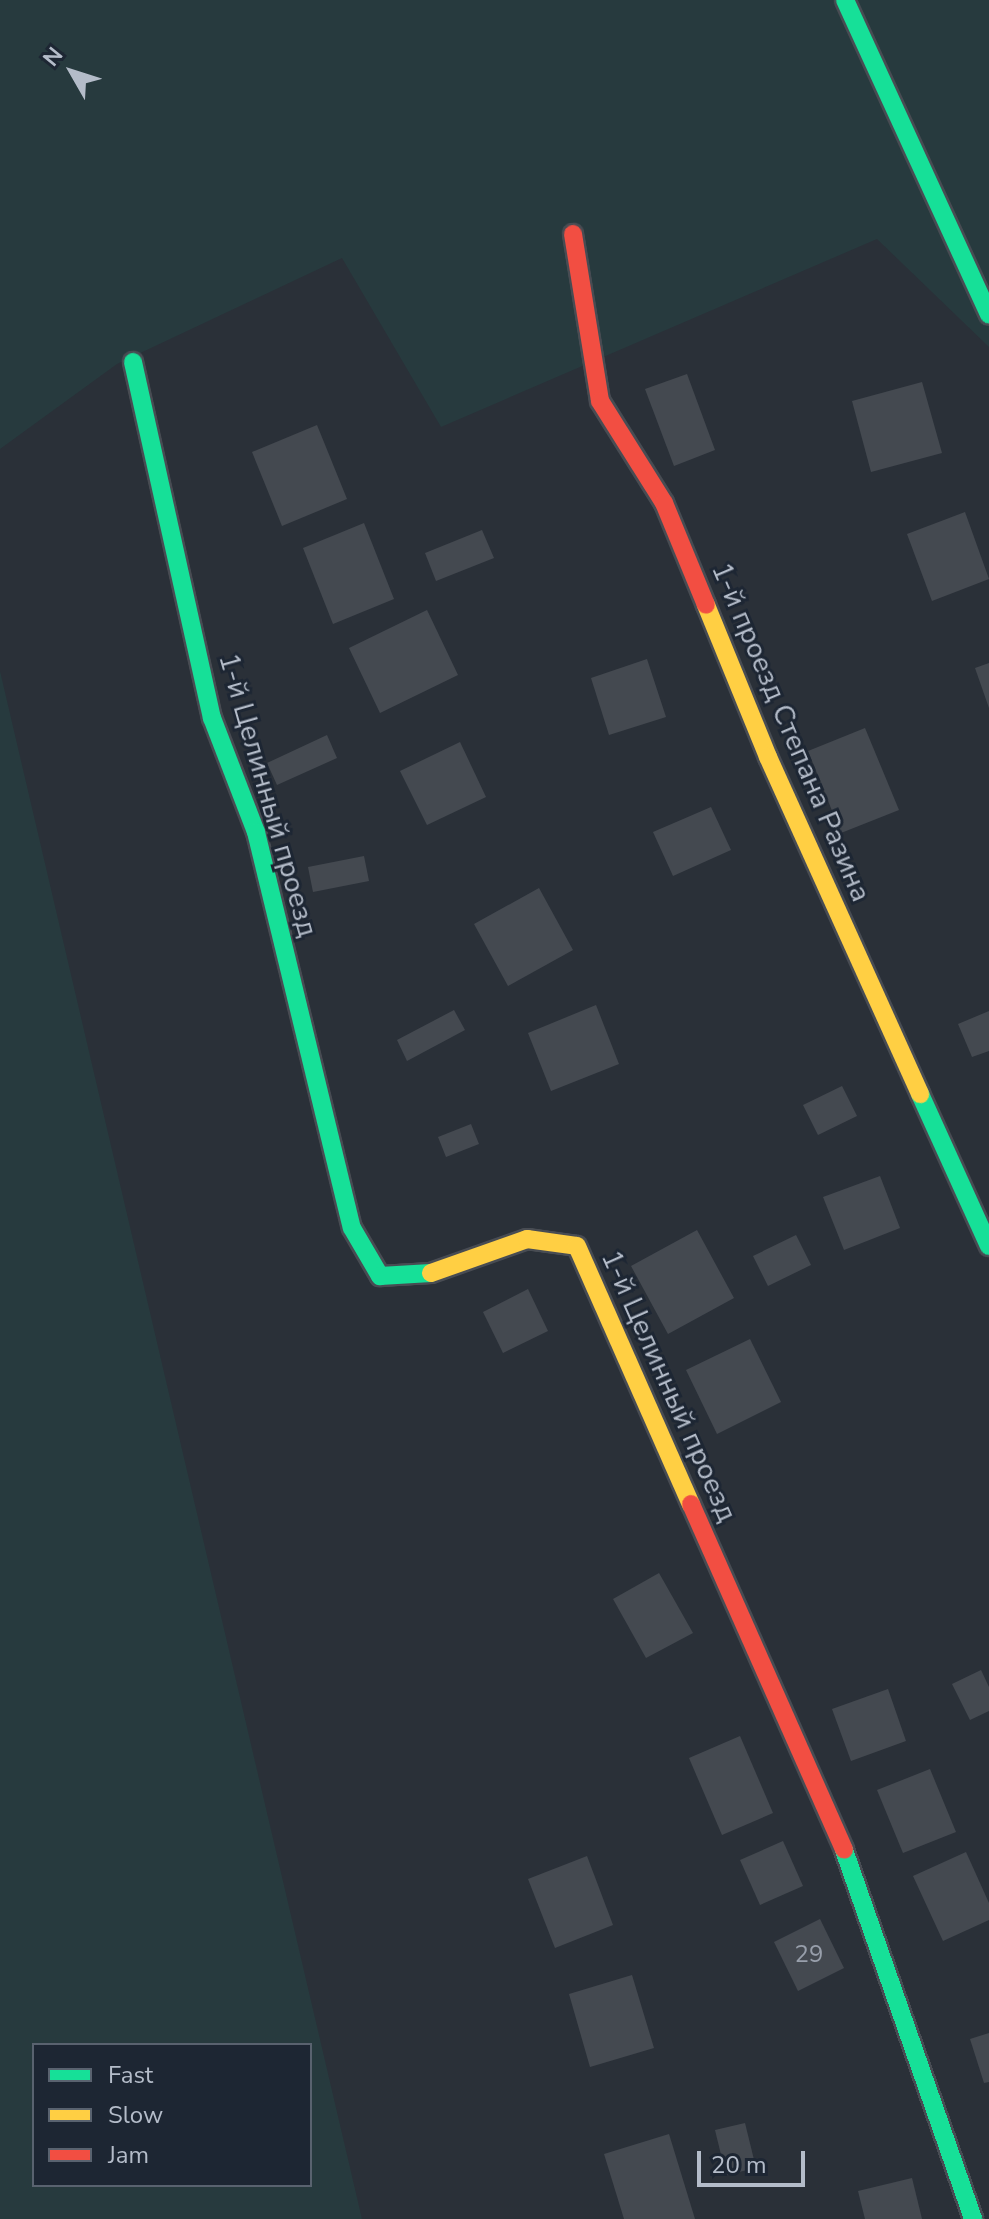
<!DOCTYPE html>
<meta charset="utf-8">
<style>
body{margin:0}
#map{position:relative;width:989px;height:2219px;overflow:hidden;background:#2a3038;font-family:"Nunito Sans",sans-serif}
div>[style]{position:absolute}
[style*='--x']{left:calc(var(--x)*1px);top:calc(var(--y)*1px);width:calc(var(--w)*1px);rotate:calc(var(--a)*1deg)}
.green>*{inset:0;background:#273a3e}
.building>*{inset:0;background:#444950}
.roads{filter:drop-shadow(2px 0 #484c53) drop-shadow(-2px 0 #484c53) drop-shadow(0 2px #484c53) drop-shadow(0 -2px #484c53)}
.fast>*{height:18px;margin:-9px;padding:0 9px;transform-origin:9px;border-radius:9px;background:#16e098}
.slow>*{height:18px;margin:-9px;padding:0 9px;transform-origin:9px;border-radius:9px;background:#ffcf43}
.jam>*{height:18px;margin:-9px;padding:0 9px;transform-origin:9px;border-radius:9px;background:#f24e42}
span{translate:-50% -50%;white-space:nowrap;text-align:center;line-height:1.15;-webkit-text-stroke:6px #1d2633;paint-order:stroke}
.number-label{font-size:24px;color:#989fab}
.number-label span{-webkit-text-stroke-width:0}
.street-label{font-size:28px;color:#b4bcc9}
.legend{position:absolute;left:32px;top:2043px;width:280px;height:144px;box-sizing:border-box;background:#1d2633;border:2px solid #59626f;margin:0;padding:10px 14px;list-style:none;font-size:24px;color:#b4bcc9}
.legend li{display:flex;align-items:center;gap:16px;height:40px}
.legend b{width:40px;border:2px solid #59626f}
.north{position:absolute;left:32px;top:32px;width:80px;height:80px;-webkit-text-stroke:6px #1d2633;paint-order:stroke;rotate:309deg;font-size:22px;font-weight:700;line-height:32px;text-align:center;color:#b4bcc9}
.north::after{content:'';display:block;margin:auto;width:28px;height:36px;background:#b4bcc9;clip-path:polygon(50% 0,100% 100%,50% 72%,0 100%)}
.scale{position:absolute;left:697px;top:2151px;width:108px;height:36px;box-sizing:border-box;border:4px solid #b4bcc9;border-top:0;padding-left:10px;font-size:24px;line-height:28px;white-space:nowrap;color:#b4bcc9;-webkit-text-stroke:6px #1d2633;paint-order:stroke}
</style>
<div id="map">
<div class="green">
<div style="clip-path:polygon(0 0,989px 0,989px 347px,877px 239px,441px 427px,342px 258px,117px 364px,0 449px)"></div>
<div style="clip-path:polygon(evenodd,0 671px,362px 2219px,0 2219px,0 671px,310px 2045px,310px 2185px,34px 2185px,34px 2045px,310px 2045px)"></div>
</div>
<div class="building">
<div style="clip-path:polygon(687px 374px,715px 450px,674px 466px,645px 389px)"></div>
<div style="clip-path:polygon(922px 382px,942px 453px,871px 472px,852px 401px)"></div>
<div style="clip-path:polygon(317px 425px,347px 499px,282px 526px,252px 452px)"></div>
<div style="clip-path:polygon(965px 512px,989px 579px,932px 601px,907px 534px)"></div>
<div style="clip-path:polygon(364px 523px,394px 599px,333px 624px,303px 548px)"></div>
<div style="clip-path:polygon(482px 530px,494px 558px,436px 581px,425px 553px)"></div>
<div style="clip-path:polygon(427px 610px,458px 675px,380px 713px,349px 648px)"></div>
<div style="clip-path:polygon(647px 659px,666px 717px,609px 735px,591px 678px)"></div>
<div style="clip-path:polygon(989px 663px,989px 708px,975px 668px)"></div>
<div style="clip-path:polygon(865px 728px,899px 810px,841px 833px,808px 751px)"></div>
<div style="clip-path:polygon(327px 735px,337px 758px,277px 785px,267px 763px)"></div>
<div style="clip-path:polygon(460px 742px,486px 797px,427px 825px,400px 771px)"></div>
<div style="clip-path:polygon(711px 807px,731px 850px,673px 876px,653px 832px)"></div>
<div style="clip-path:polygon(364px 856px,369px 881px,313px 892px,308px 867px)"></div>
<div style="clip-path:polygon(539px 888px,573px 950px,508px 986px,474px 924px)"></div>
<div style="clip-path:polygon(596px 1005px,619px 1064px,551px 1091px,528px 1033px)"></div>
<div style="clip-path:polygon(454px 1010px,465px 1030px,407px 1061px,397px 1040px)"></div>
<div style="clip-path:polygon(989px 1011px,989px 1051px,972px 1057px,958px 1024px)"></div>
<div style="clip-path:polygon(842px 1086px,857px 1116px,818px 1135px,803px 1105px)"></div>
<div style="clip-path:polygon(471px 1124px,479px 1144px,446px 1157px,438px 1137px)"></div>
<div style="clip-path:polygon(880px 1176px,900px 1228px,844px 1250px,823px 1197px)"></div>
<div style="clip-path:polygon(697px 1230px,734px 1298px,668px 1334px,631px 1266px)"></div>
<div style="clip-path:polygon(796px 1235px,811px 1265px,768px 1286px,753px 1256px)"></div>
<div style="clip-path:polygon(528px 1289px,548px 1331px,503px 1353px,483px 1312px)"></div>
<div style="clip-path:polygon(750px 1339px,781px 1402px,717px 1434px,686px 1370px)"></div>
<div style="clip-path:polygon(659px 1573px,693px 1633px,646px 1658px,613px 1599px)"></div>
<div style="clip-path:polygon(981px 1670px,989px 1687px,989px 1711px,970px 1720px,952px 1684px)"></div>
<div style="clip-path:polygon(888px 1689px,906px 1741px,851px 1761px,832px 1709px)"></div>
<div style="clip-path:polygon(740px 1736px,773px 1813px,722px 1835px,689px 1758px)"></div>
<div style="clip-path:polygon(930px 1769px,956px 1832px,903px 1853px,877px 1790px)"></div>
<div style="clip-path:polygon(783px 1841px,803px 1886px,760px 1905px,740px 1860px)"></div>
<div style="clip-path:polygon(966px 1852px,989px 1903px,989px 1920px,943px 1941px,913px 1876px)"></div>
<div style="clip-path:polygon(587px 1856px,613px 1925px,555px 1948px,528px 1879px)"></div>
<div style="clip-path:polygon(820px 1919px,844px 1968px,798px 1991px,774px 1942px)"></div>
<div style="clip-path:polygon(632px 1975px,654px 2048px,590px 2067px,569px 1994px)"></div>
<div style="clip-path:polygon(989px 2033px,989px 2082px,984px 2083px,970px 2039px)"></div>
<div style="clip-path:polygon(745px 2123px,756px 2168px,726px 2175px,715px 2130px)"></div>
<div style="clip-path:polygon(669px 2134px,695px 2219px,624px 2219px,604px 2154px)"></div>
<div style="clip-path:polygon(912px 2178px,922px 2219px,865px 2219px,858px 2191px)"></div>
</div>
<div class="roads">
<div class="fast">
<div style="--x:845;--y:0;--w:346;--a:65.4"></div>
<div style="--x:133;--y:362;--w:365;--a:77.5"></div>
<div style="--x:212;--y:718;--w:122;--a:68.9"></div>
<div style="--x:256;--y:832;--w:407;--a:76.4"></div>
<div style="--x:352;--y:1228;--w:56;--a:59.7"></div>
<div style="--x:380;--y:1276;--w:51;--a:-3.4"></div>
<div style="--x:920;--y:1094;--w:167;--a:65.6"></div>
<div style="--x:844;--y:1850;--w:391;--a:70.7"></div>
</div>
<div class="slow">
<div style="--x:706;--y:605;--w:164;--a:67.8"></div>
<div style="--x:768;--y:757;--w:370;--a:65.7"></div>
<div style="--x:431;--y:1273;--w:102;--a:-19.5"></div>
<div style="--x:527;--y:1239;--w:50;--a:8"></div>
<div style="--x:577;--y:1246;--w:282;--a:66.2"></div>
</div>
<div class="jam">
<div style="--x:573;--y:234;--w:169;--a:80.8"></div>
<div style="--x:600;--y:401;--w:120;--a:57.9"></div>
<div style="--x:664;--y:503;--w:110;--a:67.6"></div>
<div style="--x:691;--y:1504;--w:378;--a:66.1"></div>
</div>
</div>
<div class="number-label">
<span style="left:809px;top:1955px">29</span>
</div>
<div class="street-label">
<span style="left:791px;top:732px;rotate:67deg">1-й проезд Степана Разина</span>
<span style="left:268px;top:795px;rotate:74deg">1-й Целинный проезд</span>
<span style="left:669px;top:1386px;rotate:66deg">1-й Целинный проезд</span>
</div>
<ul class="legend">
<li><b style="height:10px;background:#16e098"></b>Fast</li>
<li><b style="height:10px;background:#ffcf43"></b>Slow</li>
<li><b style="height:10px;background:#f24e42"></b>Jam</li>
</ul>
<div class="north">N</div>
<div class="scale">20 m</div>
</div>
